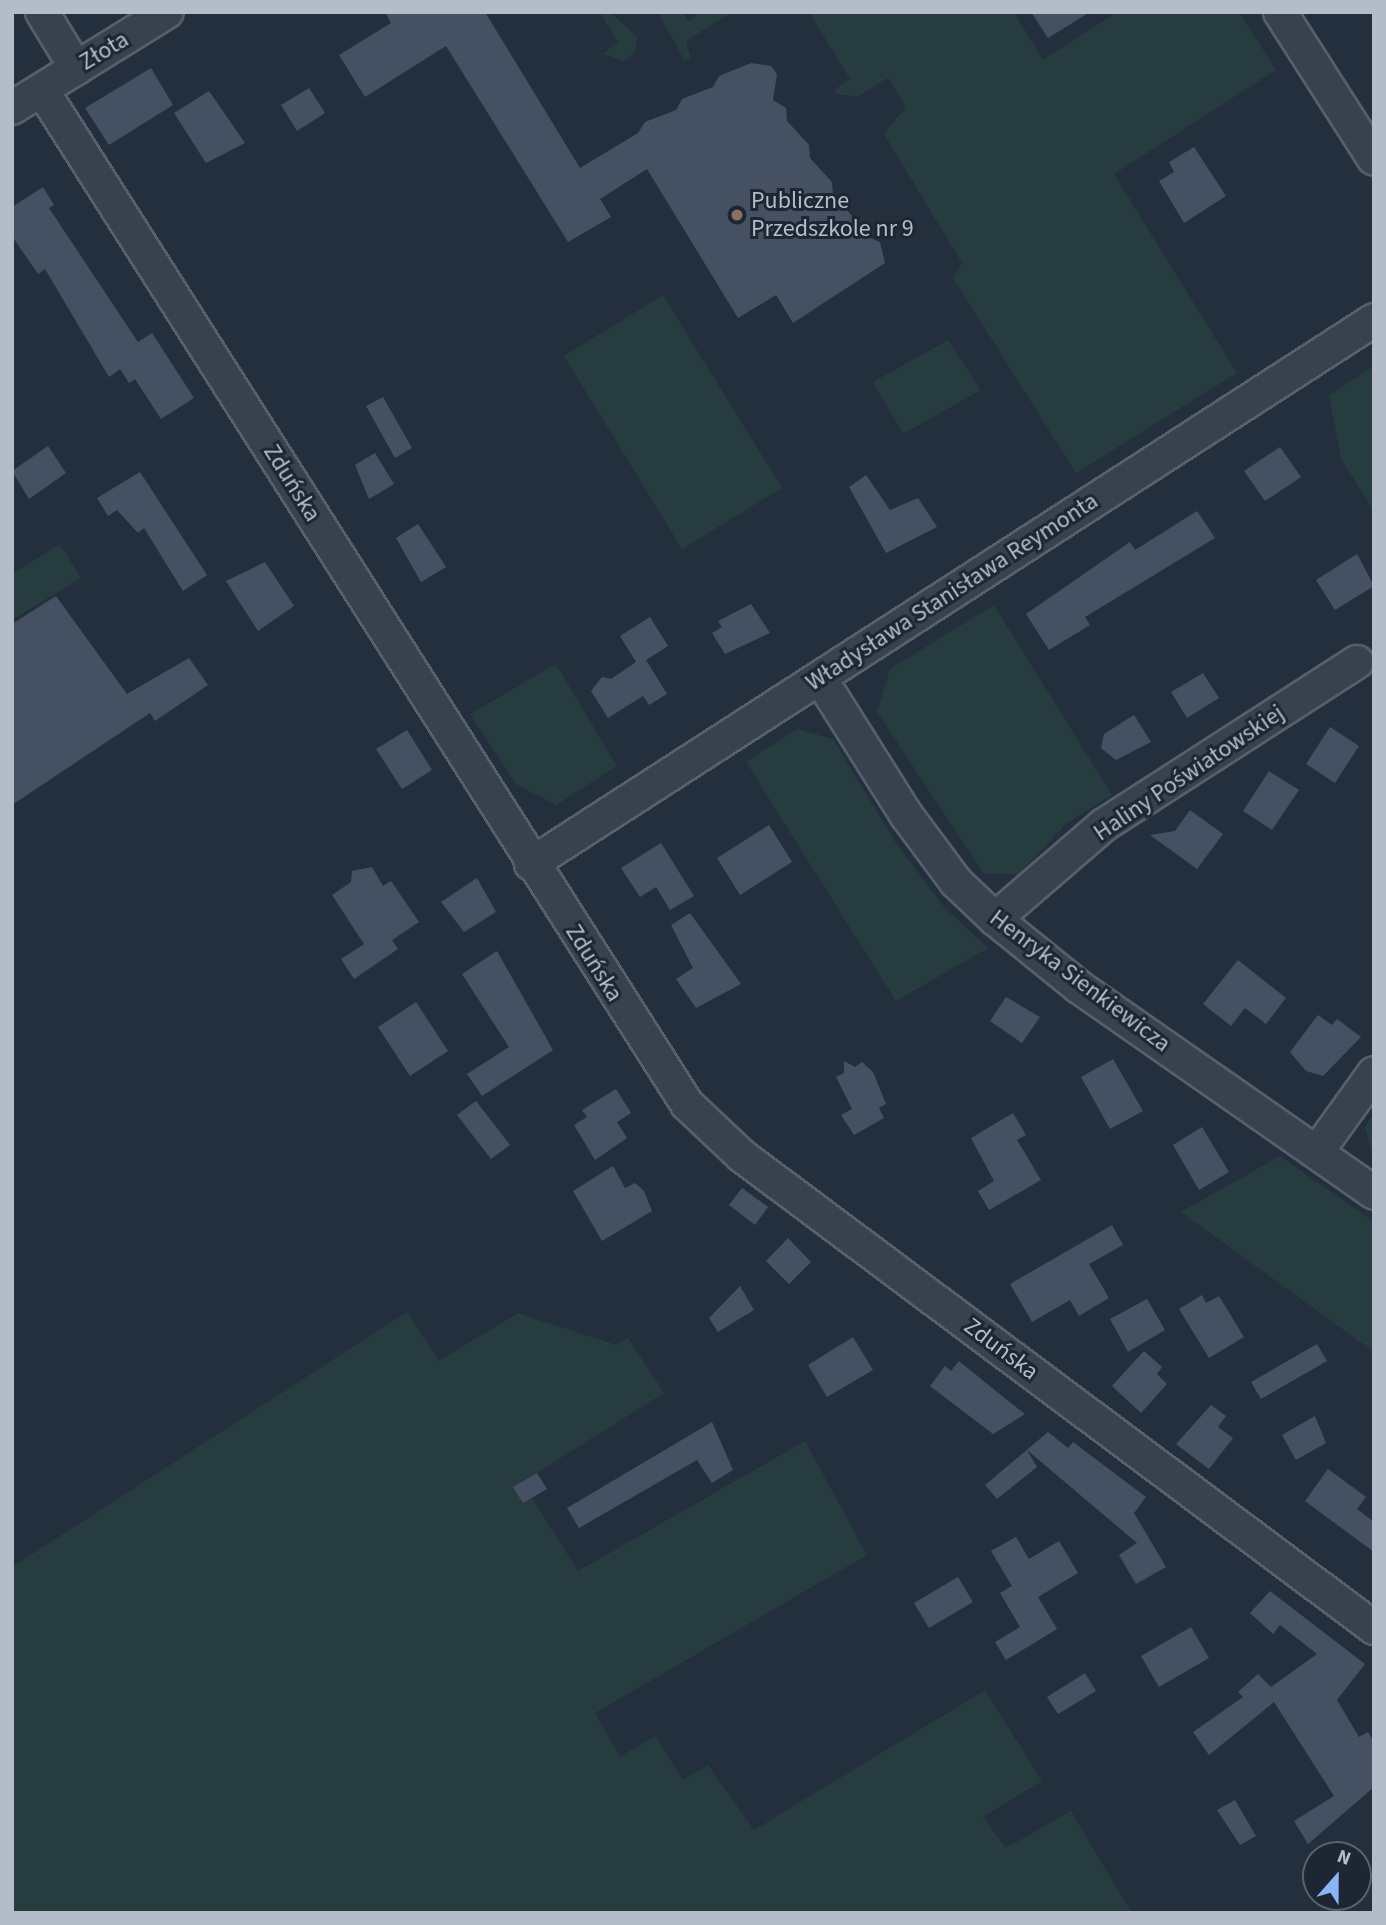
<!DOCTYPE html>
<meta charset="utf-8">
<style>
body{margin:0}
#map{position:relative;width:1386px;height:1925px;overflow:hidden;background:#242f3e;font-family:"Source Sans 3",sans-serif}
div>[style]{position:absolute}
[style*='--x']{left:calc(var(--x)*1px);top:calc(var(--y)*1px);width:calc(var(--w)*1px);rotate:calc(var(--a)*1deg)}
.green>*{inset:0;background:#263c3f}
.building>*{inset:0;background:#455162}
.roads{filter:drop-shadow(2px 0 #565f6c) drop-shadow(-2px 0 #565f6c) drop-shadow(0 2px #565f6c) drop-shadow(0 -2px #565f6c)}
.minor>*{height:32px;margin:-16px;padding:0 16px;transform-origin:16px;border-radius:16px;background:#38414e}
.dots>*{width:19px;height:19px;translate:-50% -50%;box-sizing:border-box;border:4px solid #1d2633;border-radius:50%}
span{translate:-50% -50%;white-space:nowrap;text-align:center;line-height:1.15;-webkit-text-stroke:6px #1d2633;paint-order:stroke}
.street-label{font-size:24px;color:#b4bcc9}
.poi-label{font-size:24px;color:#b4bcc9}
.left{translate:0 -50%;text-align:left}
.frame{position:absolute;inset:0;border:14px solid #b4bcc9;pointer-events:none}
.north{position:absolute;left:1302px;top:1841px;width:70px;height:70px;box-sizing:border-box;background:#1d2633;border:2px solid #59626f;border-radius:50%;rotate:21deg;font-size:19px;font-weight:700;line-height:28px;text-align:center;color:#b4bcc9}
.north::after{content:'';display:block;margin:auto;width:24px;height:32px;background:#8ab4f8;clip-path:polygon(50% 0,100% 100%,50% 72%,0 100%)}
</style>
<div id="map">
<div class="green">
<div style="clip-path:polygon(600px 12px,610px 12px,637px 37px,635px 52px,624px 61px,603px 54px,618px 42px)"></div>
<div style="clip-path:polygon(658px 12px,683px 12px,689px 21px,701px 12px,732px 12px,686px 41px,691px 59px,684px 60px)"></div>
<div style="clip-path:polygon(809px 12px,1014px 12px,1043px 60px,1117px 12px,1239px 12px,1276px 70px,1114px 174px,1237px 373px,1076px 473px,953px 278px,962px 263px,884px 134px,906px 107px,888px 78px,859px 96px,839px 95px,834px 90px,850px 79px)"></div>
<div style="clip-path:polygon(663px 295px,782px 488px,682px 549px,564px 356px)"></div>
<div style="clip-path:polygon(948px 340px,981px 390px,903px 434px,873px 382px)"></div>
<div style="clip-path:polygon(1374px 366px,1374px 511px,1341px 459px,1329px 395px)"></div>
<div style="clip-path:polygon(60px 544px,81px 578px,12px 620px,12px 574px)"></div>
<div style="clip-path:polygon(994px 605px,1112px 795px,1067px 823px,1019px 874px,984px 874px,877px 712px,890px 669px)"></div>
<div style="clip-path:polygon(556px 664px,617px 766px,556px 805px,516px 784px,470px 714px)"></div>
<div style="clip-path:polygon(797px 729px,833px 739px,896px 843px,944px 907px,988px 948px,896px 1001px,746px 762px)"></div>
<div style="clip-path:polygon(1374px 1114px,1374px 1160px,1365px 1127px)"></div>
<div style="clip-path:polygon(1280px 1156px,1374px 1222px,1374px 1352px,1181px 1212px)"></div>
<div style="clip-path:polygon(407px 1312px,439px 1361px,518px 1313px,616px 1345px,628px 1338px,664px 1393px,522px 1482px,578px 1571px,805px 1441px,867px 1555px,595px 1713px,620px 1757px,655px 1736px,683px 1780px,708px 1765px,754px 1830px,985px 1690px,1042px 1781px,983px 1817px,1006px 1848px,1071px 1811px,1132px 1913px,12px 1913px,12px 1567px)"></div>
</div>
<div class="building">
<div style="clip-path:polygon(385px 12px,485px 12px,580px 168px,638px 133px,645px 122px,676px 110px,682px 99px,713px 87px,719px 76px,751px 63px,771px 66px,777px 74px,773px 100px,786px 108px,787px 121px,809px 145px,810px 158px,832px 182px,833px 195px,855px 219px,855px 232px,880px 242px,885px 263px,793px 323px,776px 295px,738px 318px,647px 169px,600px 199px,611px 217px,568px 242px,446px 46px,365px 97px,339px 55px,391px 23px)"></div>
<div style="clip-path:polygon(1031px 12px,1090px 12px,1048px 38px)"></div>
<div style="clip-path:polygon(151px 68px,173px 105px,109px 145px,85px 108px)"></div>
<div style="clip-path:polygon(309px 88px,325px 113px,297px 131px,281px 105px)"></div>
<div style="clip-path:polygon(209px 91px,245px 143px,206px 163px,174px 113px)"></div>
<div style="clip-path:polygon(1194px 147px,1226px 196px,1184px 223px,1159px 181px,1174px 172px,1169px 162px)"></div>
<div style="clip-path:polygon(43px 187px,54px 205px,49px 208px,138px 342px,152px 333px,194px 398px,161px 419px,135px 379px,129px 383px,120px 369px,109px 377px,45px 269px,38px 274px,12px 236px,12px 207px)"></div>
<div style="clip-path:polygon(383px 397px,412px 448px,395px 458px,366px 406px)"></div>
<div style="clip-path:polygon(48px 446px,66px 473px,29px 499px,12px 471px)"></div>
<div style="clip-path:polygon(1280px 447px,1301px 477px,1265px 501px,1244px 471px)"></div>
<div style="clip-path:polygon(375px 453px,394px 484px,369px 499px,355px 465px)"></div>
<div style="clip-path:polygon(140px 472px,207px 575px,183px 591px,144px 528px,138px 533px,117px 510px,108px 516px,97px 498px)"></div>
<div style="clip-path:polygon(866px 475px,890px 510px,918px 498px,937px 527px,886px 553px,849px 487px)"></div>
<div style="clip-path:polygon(1197px 511px,1215px 538px,1085px 617px,1090px 625px,1049px 650px,1026px 614px,1130px 542px,1135px 550px)"></div>
<div style="clip-path:polygon(418px 524px,446px 567px,421px 582px,396px 538px)"></div>
<div style="clip-path:polygon(1357px 554px,1374px 586px,1335px 610px,1316px 580px)"></div>
<div style="clip-path:polygon(265px 562px,294px 606px,258px 631px,226px 581px)"></div>
<div style="clip-path:polygon(56px 596px,127px 694px,189px 658px,208px 685px,155px 721px,150px 713px,12px 805px,12px 624px)"></div>
<div style="clip-path:polygon(751px 604px,770px 633px,725px 654px,712px 633px,722px 627px,718px 621px)"></div>
<div style="clip-path:polygon(650px 617px,668px 646px,646px 660px,667px 694px,649px 705px,643px 696px,608px 718px,591px 691px,602px 677px,611px 679px,636px 662px,620px 636px)"></div>
<div style="clip-path:polygon(1203px 673px,1219px 698px,1187px 718px,1171px 692px)"></div>
<div style="clip-path:polygon(1134px 715px,1151px 742px,1116px 760px,1101px 748px,1104px 734px)"></div>
<div style="clip-path:polygon(1330px 727px,1359px 746px,1335px 783px,1306px 764px)"></div>
<div style="clip-path:polygon(407px 730px,432px 770px,402px 789px,376px 749px)"></div>
<div style="clip-path:polygon(1269px 771px,1299px 790px,1272px 830px,1243px 811px)"></div>
<div style="clip-path:polygon(1190px 810px,1223px 834px,1197px 869px,1150px 835px,1175px 831px)"></div>
<div style="clip-path:polygon(769px 825px,792px 862px,740px 895px,717px 858px)"></div>
<div style="clip-path:polygon(661px 843px,694px 896px,670px 910px,656px 887px,640px 897px,621px 868px)"></div>
<div style="clip-path:polygon(372px 867px,383px 886px,391px 881px,419px 922px,392px 940px,398px 949px,354px 979px,341px 959px,364px 944px,332px 895px,351px 882px,352px 871px)"></div>
<div style="clip-path:polygon(477px 878px,496px 912px,464px 932px,441px 902px)"></div>
<div style="clip-path:polygon(690px 913px,741px 984px,696px 1008px,676px 979px,693px 968px,671px 925px)"></div>
<div style="clip-path:polygon(497px 951px,553px 1050px,482px 1096px,467px 1074px,509px 1047px,462px 974px)"></div>
<div style="clip-path:polygon(1238px 960px,1286px 998px,1266px 1024px,1245px 1008px,1231px 1026px,1203px 1004px)"></div>
<div style="clip-path:polygon(1006px 997px,1040px 1017px,1022px 1043px,990px 1021px)"></div>
<div style="clip-path:polygon(416px 1002px,448px 1051px,410px 1076px,378px 1027px)"></div>
<div style="clip-path:polygon(1318px 1015px,1332px 1025px,1337px 1019px,1361px 1037px,1323px 1076px,1306px 1071px,1290px 1052px)"></div>
<div style="clip-path:polygon(1113px 1059px,1143px 1111px,1110px 1129px,1081px 1077px)"></div>
<div style="clip-path:polygon(844px 1061px,855px 1067px,862px 1062px,873px 1072px,886px 1104px,879px 1108px,884px 1118px,854px 1135px,841px 1115px,852px 1109px,836px 1077px,844px 1073px)"></div>
<div style="clip-path:polygon(616px 1089px,631px 1113px,617px 1122px,627px 1138px,595px 1160px,574px 1125px,587px 1117px,582px 1110px)"></div>
<div style="clip-path:polygon(476px 1101px,510px 1145px,491px 1159px,457px 1115px)"></div>
<div style="clip-path:polygon(1013px 1113px,1026px 1135px,1017px 1140px,1041px 1180px,989px 1210px,978px 1191px,994px 1181px,971px 1138px)"></div>
<div style="clip-path:polygon(1202px 1127px,1229px 1172px,1199px 1190px,1173px 1145px)"></div>
<div style="clip-path:polygon(613px 1166px,625px 1188px,635px 1183px,644px 1191px,652px 1211px,602px 1241px,573px 1191px)"></div>
<div style="clip-path:polygon(742px 1188px,768px 1207px,755px 1225px,729px 1205px)"></div>
<div style="clip-path:polygon(1112px 1225px,1123px 1245px,1089px 1264px,1109px 1298px,1079px 1316px,1070px 1300px,1032px 1322px,1010px 1284px)"></div>
<div style="clip-path:polygon(788px 1238px,811px 1262px,789px 1284px,766px 1261px)"></div>
<div style="clip-path:polygon(740px 1286px,754px 1310px,718px 1332px,709px 1318px)"></div>
<div style="clip-path:polygon(1202px 1295px,1206px 1303px,1219px 1296px,1244px 1337px,1209px 1358px,1179px 1309px)"></div>
<div style="clip-path:polygon(1147px 1299px,1165px 1330px,1128px 1352px,1110px 1319px)"></div>
<div style="clip-path:polygon(853px 1337px,873px 1370px,827px 1397px,808px 1365px)"></div>
<div style="clip-path:polygon(1317px 1344px,1327px 1361px,1261px 1399px,1251px 1382px)"></div>
<div style="clip-path:polygon(1144px 1351px,1162px 1367px,1157px 1374px,1167px 1384px,1141px 1413px,1112px 1386px)"></div>
<div style="clip-path:polygon(959px 1361px,1002px 1396px,1025px 1414px,993px 1434px,930px 1386px,945px 1366px,951px 1371px)"></div>
<div style="clip-path:polygon(1211px 1405px,1226px 1416px,1218px 1427px,1233px 1438px,1209px 1469px,1176px 1444px)"></div>
<div style="clip-path:polygon(1315px 1416px,1326px 1443px,1296px 1460px,1282px 1435px)"></div>
<div style="clip-path:polygon(712px 1422px,733px 1470px,712px 1483px,697px 1460px,579px 1528px,567px 1508px)"></div>
<div style="clip-path:polygon(1048px 1432px,1068px 1448px,1073px 1442px,1146px 1497px,1134px 1513px,1166px 1567px,1136px 1584px,1119px 1555px,1137px 1543px,1027px 1450px,1037px 1467px,997px 1499px,985px 1485px)"></div>
<div style="clip-path:polygon(1328px 1469px,1366px 1497px,1357px 1509px,1374px 1522px,1374px 1552px,1305px 1501px)"></div>
<div style="clip-path:polygon(537px 1473px,547px 1489px,523px 1503px,513px 1487px)"></div>
<div style="clip-path:polygon(1016px 1537px,1029px 1559px,1059px 1541px,1078px 1573px,1038px 1597px,1057px 1629px,1006px 1660px,995px 1642px,1020px 1627px,1000px 1593px,1012px 1586px,991px 1551px)"></div>
<div style="clip-path:polygon(958px 1577px,973px 1602px,929px 1628px,914px 1603px)"></div>
<div style="clip-path:polygon(1270px 1591px,1365px 1664px,1337px 1700px,1359px 1737px,1368px 1732px,1374px 1742px,1374px 1787px,1308px 1844px,1294px 1821px,1334px 1796px,1274px 1702px,1209px 1755px,1193px 1732px,1243px 1697px,1238px 1692px,1258px 1674px,1271px 1687px,1317px 1654px,1280px 1625px,1273px 1634px,1250px 1613px)"></div>
<div style="clip-path:polygon(1191px 1627px,1209px 1658px,1159px 1687px,1141px 1656px)"></div>
<div style="clip-path:polygon(1085px 1673px,1096px 1691px,1058px 1714px,1047px 1697px)"></div>
<div style="clip-path:polygon(1235px 1800px,1256px 1836px,1240px 1845px,1217px 1810px)"></div>
</div>
<div class="roads">
<div class="minor">
<div style="--x:42;--y:12;--w:66;--a:58.7"></div>
<div style="--x:1280;--y:12;--w:174;--a:57.4"></div>
<div style="--x:42;--y:90;--w:1202;--a:57.54"></div>
<div style="--x:687;--y:1104;--w:76;--a:43.4"></div>
<div style="--x:742;--y:1156;--w:789;--a:36.75"></div>
<div style="--x:12;--y:108;--w:182;--a:-31.8"></div>
<div style="--x:820;--y:678;--w:163;--a:57.8"></div>
<div style="--x:907;--y:816;--w:82;--a:53.4"></div>
<div style="--x:956;--y:882;--w:54;--a:43.5"></div>
<div style="--x:995;--y:919;--w:108;--a:39"></div>
<div style="--x:1079;--y:987;--w:360;--a:34.9"></div>
<div style="--x:531;--y:864;--w:1003;--a:-32.83"></div>
<div style="--x:995;--y:919;--w:144;--a:-40.8"></div>
<div style="--x:1104;--y:825;--w:301;--a:-32.8"></div>
<div style="--x:1317;--y:1152;--w:97;--a:-54.2"></div>
</div>
</div>
<div class="dots">
<div style="left:737px;top:215px;background:#8d6e63"></div>
</div>
<div class="street-label">
<span style="left:104px;top:51px;rotate:-31deg">Złota</span>
<span style="left:292px;top:483px;rotate:58deg">Zduńska</span>
<span style="left:952px;top:592px;rotate:-33deg">Władysława Stanisława Reymonta</span>
<span style="left:1189px;top:773px;rotate:-34deg">Haliny Poświatowskiej</span>
<span style="left:594px;top:963px;rotate:58deg">Zduńska</span>
<span style="left:1080px;top:981px;rotate:37deg">Henryka Sienkiewicza</span>
<span style="left:1001px;top:1349px;rotate:37deg">Zduńska</span>
</div>
<div class="poi-label">
<span class="left" style="left:751px;top:215px">Publiczne<br>Przedszkole nr 9</span>
</div>
<div class="frame"></div>
<div class="north">N</div>
</div>
